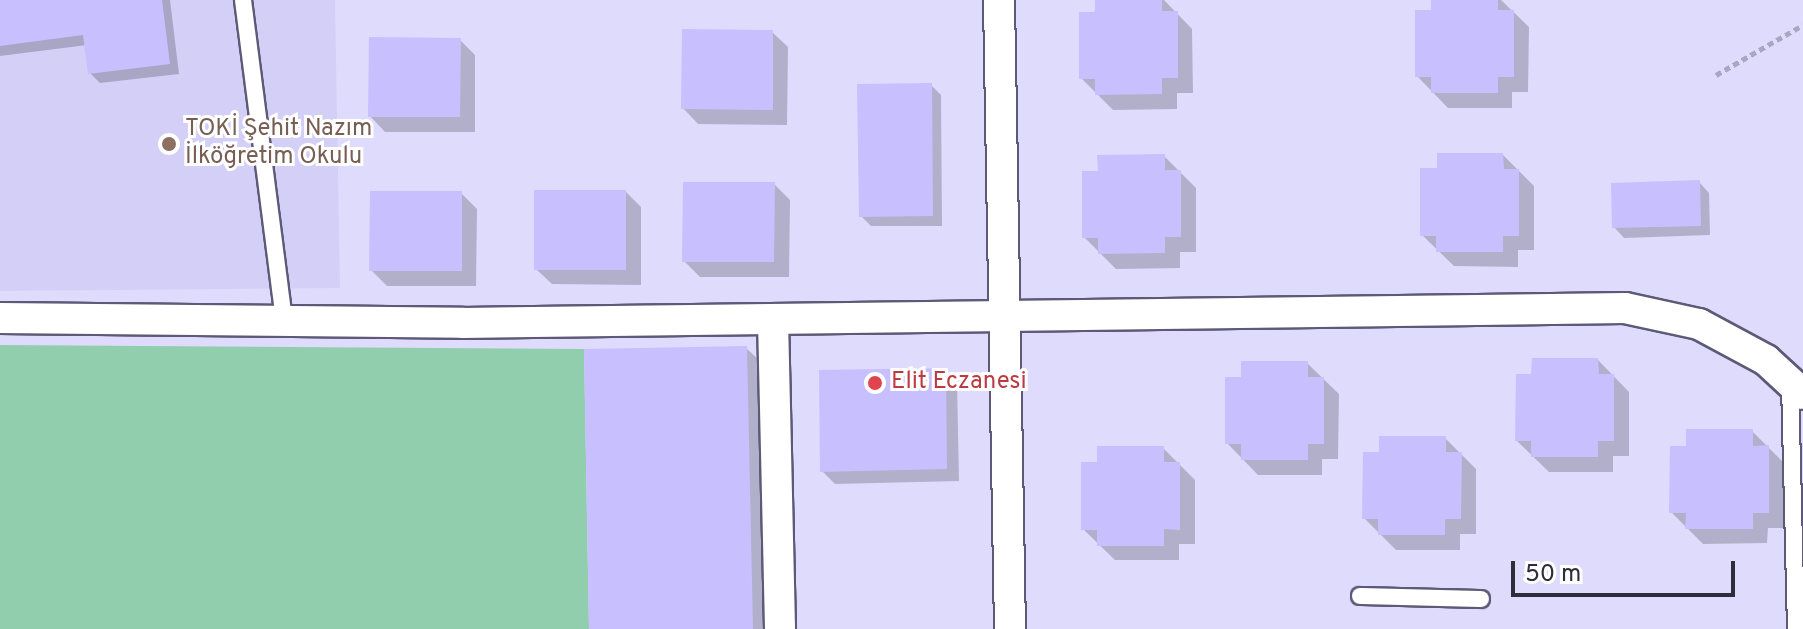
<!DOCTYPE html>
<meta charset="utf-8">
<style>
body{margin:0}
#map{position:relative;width:1803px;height:629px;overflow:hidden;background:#dfdbfd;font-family:Overpass,sans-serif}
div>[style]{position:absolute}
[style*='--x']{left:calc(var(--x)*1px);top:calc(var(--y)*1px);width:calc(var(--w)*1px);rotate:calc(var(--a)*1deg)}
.built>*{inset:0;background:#d4cff7}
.green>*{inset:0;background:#91ceae}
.shadow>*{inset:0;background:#0003}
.building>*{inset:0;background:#c8bffe}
.path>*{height:5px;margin-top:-2.5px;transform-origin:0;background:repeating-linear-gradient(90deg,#a9a6c2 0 6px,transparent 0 10px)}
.roads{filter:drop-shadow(2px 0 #5d5976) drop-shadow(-2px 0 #5d5976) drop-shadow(0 2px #5d5976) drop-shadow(0 -2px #5d5976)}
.lane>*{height:16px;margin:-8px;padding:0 8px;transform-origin:8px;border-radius:8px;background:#fff}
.street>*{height:30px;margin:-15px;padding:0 15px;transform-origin:15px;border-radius:15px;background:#fff}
.dots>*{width:22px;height:22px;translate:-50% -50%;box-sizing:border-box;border:4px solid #fff;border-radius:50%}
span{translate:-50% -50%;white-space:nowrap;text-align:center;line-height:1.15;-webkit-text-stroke:6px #fff;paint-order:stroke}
.education-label{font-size:24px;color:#785e54}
.left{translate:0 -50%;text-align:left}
.health-label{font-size:24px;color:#be3a42}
.scale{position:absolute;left:1511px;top:561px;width:224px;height:36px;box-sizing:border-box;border:4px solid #2f2d3a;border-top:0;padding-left:10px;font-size:24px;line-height:28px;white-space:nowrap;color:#2f2d3a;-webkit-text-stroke:6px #fff;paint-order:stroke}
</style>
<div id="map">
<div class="built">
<div style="clip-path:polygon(0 0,335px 0,340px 288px,0 291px)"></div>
</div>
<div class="green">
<div style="clip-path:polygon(0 345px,584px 349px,589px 629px,0 629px)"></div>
</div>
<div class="shadow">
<div style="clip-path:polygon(0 0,170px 0,179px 74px,100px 83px,90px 73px,87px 45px,0 56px)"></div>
<div style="clip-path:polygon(1097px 0,1164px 0,1192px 29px,1193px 93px,1177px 93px,1177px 109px,1113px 110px,1081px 78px)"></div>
<div style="clip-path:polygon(1433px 0,1501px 0,1529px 27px,1528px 92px,1512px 92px,1512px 108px,1448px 108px,1417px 76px)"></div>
<div style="clip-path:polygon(772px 32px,788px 47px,787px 125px,698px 124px,683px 108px)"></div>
<div style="clip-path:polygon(460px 40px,475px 55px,475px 132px,385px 132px,370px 116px)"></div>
<div style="clip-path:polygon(931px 85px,941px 95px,942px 226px,871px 226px,861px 216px)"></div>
<div style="clip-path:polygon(1503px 155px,1534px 186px,1534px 250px,1518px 250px,1518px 267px,1454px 266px,1422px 235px,1439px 170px)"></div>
<div style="clip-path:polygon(1164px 156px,1196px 188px,1196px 252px,1180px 252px,1180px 268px,1116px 269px,1084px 237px,1100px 173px)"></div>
<div style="clip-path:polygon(1699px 182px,1709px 193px,1710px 235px,1624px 238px,1614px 227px)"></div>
<div style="clip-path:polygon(774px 184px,790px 200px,789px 277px,700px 277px,684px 261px)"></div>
<div style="clip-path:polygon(626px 192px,641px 207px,641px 285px,552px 284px,536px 269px)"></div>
<div style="clip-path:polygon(461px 193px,477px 209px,476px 286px,387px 286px,371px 270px)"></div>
<div style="clip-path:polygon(746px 348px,759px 360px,764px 629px,591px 629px)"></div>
<div style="clip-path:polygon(1598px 360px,1629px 392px,1629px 456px,1613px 456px,1613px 472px,1549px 472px,1517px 441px,1533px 376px)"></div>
<div style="clip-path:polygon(1307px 363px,1339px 394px,1338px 459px,1322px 459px,1322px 475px,1258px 475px,1227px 443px,1243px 379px)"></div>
<div style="clip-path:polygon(945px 370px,957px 382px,959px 481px,835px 484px,822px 471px)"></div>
<div style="clip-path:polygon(1752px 431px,1784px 463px,1784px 528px,1768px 528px,1767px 543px,1703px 544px,1671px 512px,1688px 448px)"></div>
<div style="clip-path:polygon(1445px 438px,1476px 469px,1476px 534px,1460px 534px,1460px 550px,1396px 550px,1364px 518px,1381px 454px)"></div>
<div style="clip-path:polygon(1163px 448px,1195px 480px,1195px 544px,1179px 544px,1179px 560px,1115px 560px,1083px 529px)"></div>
</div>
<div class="building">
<div style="clip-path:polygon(0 0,162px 0,170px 64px,88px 74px,83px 35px,0 46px)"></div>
<div style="clip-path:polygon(1095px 0,1162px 0,1162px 11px,1178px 11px,1178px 78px,1162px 78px,1162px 94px,1095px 95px,1095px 79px,1079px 79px,1079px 12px,1095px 12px)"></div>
<div style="clip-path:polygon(1431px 0,1498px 0,1498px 10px,1514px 10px,1514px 77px,1498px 77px,1498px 93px,1431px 93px,1431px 77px,1415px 77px,1415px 10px,1431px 10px)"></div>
<div style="clip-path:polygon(682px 29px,773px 30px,773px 110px,681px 109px)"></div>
<div style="clip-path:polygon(369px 37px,461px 38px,460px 117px,368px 117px)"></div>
<div style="clip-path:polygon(932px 83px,933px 216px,859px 217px,857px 84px)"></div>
<div style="clip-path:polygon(1437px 153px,1503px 153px,1504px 169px,1519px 169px,1519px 236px,1503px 236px,1503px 252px,1436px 252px,1436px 236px,1420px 236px,1420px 168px,1437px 168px)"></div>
<div style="clip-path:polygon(1165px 154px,1165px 170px,1181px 170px,1181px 237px,1165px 237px,1165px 253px,1098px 254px,1098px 238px,1082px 238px,1082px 171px,1098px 171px,1097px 155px)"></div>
<div style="clip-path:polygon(1700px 180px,1701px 226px,1612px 228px,1611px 183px)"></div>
<div style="clip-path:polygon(683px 182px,775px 182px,774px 262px,682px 262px)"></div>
<div style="clip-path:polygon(534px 190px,626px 190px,626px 270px,534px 270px)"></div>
<div style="clip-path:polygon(370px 191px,462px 191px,462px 271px,369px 271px)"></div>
<div style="clip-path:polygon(747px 346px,753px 629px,589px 629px,584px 349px)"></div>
<div style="clip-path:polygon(1532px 358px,1598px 358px,1599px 374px,1614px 374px,1614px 441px,1598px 441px,1598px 457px,1531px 457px,1531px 441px,1515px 441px,1516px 374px,1531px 374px)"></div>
<div style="clip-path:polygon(1241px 361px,1308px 361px,1308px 377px,1324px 377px,1324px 444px,1308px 444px,1308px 460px,1241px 460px,1241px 444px,1225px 444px,1225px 377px,1241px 377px)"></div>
<div style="clip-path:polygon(946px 368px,947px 469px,820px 472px,819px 370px)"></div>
<div style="clip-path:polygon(1686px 429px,1753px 429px,1753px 446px,1769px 445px,1769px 513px,1753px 513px,1753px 529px,1685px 529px,1686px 513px,1669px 513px,1670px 446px,1686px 446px)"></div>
<div style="clip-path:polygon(1379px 436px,1446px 436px,1446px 452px,1462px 452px,1461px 519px,1445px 519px,1445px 535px,1378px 535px,1378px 519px,1362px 519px,1363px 452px,1379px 452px)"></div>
<div style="clip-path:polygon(1097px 446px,1164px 446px,1164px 462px,1180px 462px,1180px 530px,1164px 529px,1164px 546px,1097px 546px,1097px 530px,1081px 530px,1081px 462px,1097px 462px)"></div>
</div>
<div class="path">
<div style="--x:1716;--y:75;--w:100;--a:-29.9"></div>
</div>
<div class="roads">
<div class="lane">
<div style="--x:243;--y:0;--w:324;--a:82.7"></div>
<div style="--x:1790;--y:383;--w:246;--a:88.6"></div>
<div style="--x:1360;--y:596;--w:121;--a:1.4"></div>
</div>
<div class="street">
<div style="--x:999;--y:0;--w:629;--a:89"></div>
<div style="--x:0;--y:318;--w:463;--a:0.6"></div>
<div style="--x:463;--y:323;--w:1162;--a:-0.74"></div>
<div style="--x:1625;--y:308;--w:76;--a:12.2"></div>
<div style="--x:1699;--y:324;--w:76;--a:28.2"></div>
<div style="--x:1766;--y:360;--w:50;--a:42.6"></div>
<div style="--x:773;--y:319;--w:310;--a:88.7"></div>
</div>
</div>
<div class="dots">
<div style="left:169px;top:144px;background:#8d6e63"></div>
<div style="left:875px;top:383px;background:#e0444e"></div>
</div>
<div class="education-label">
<span class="left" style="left:185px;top:144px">TOKİ Şehit Nazım<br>İlköğretim Okulu</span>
</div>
<div class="health-label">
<span class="left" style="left:891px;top:383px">Elit Eczanesi</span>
</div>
<div class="scale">50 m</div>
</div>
